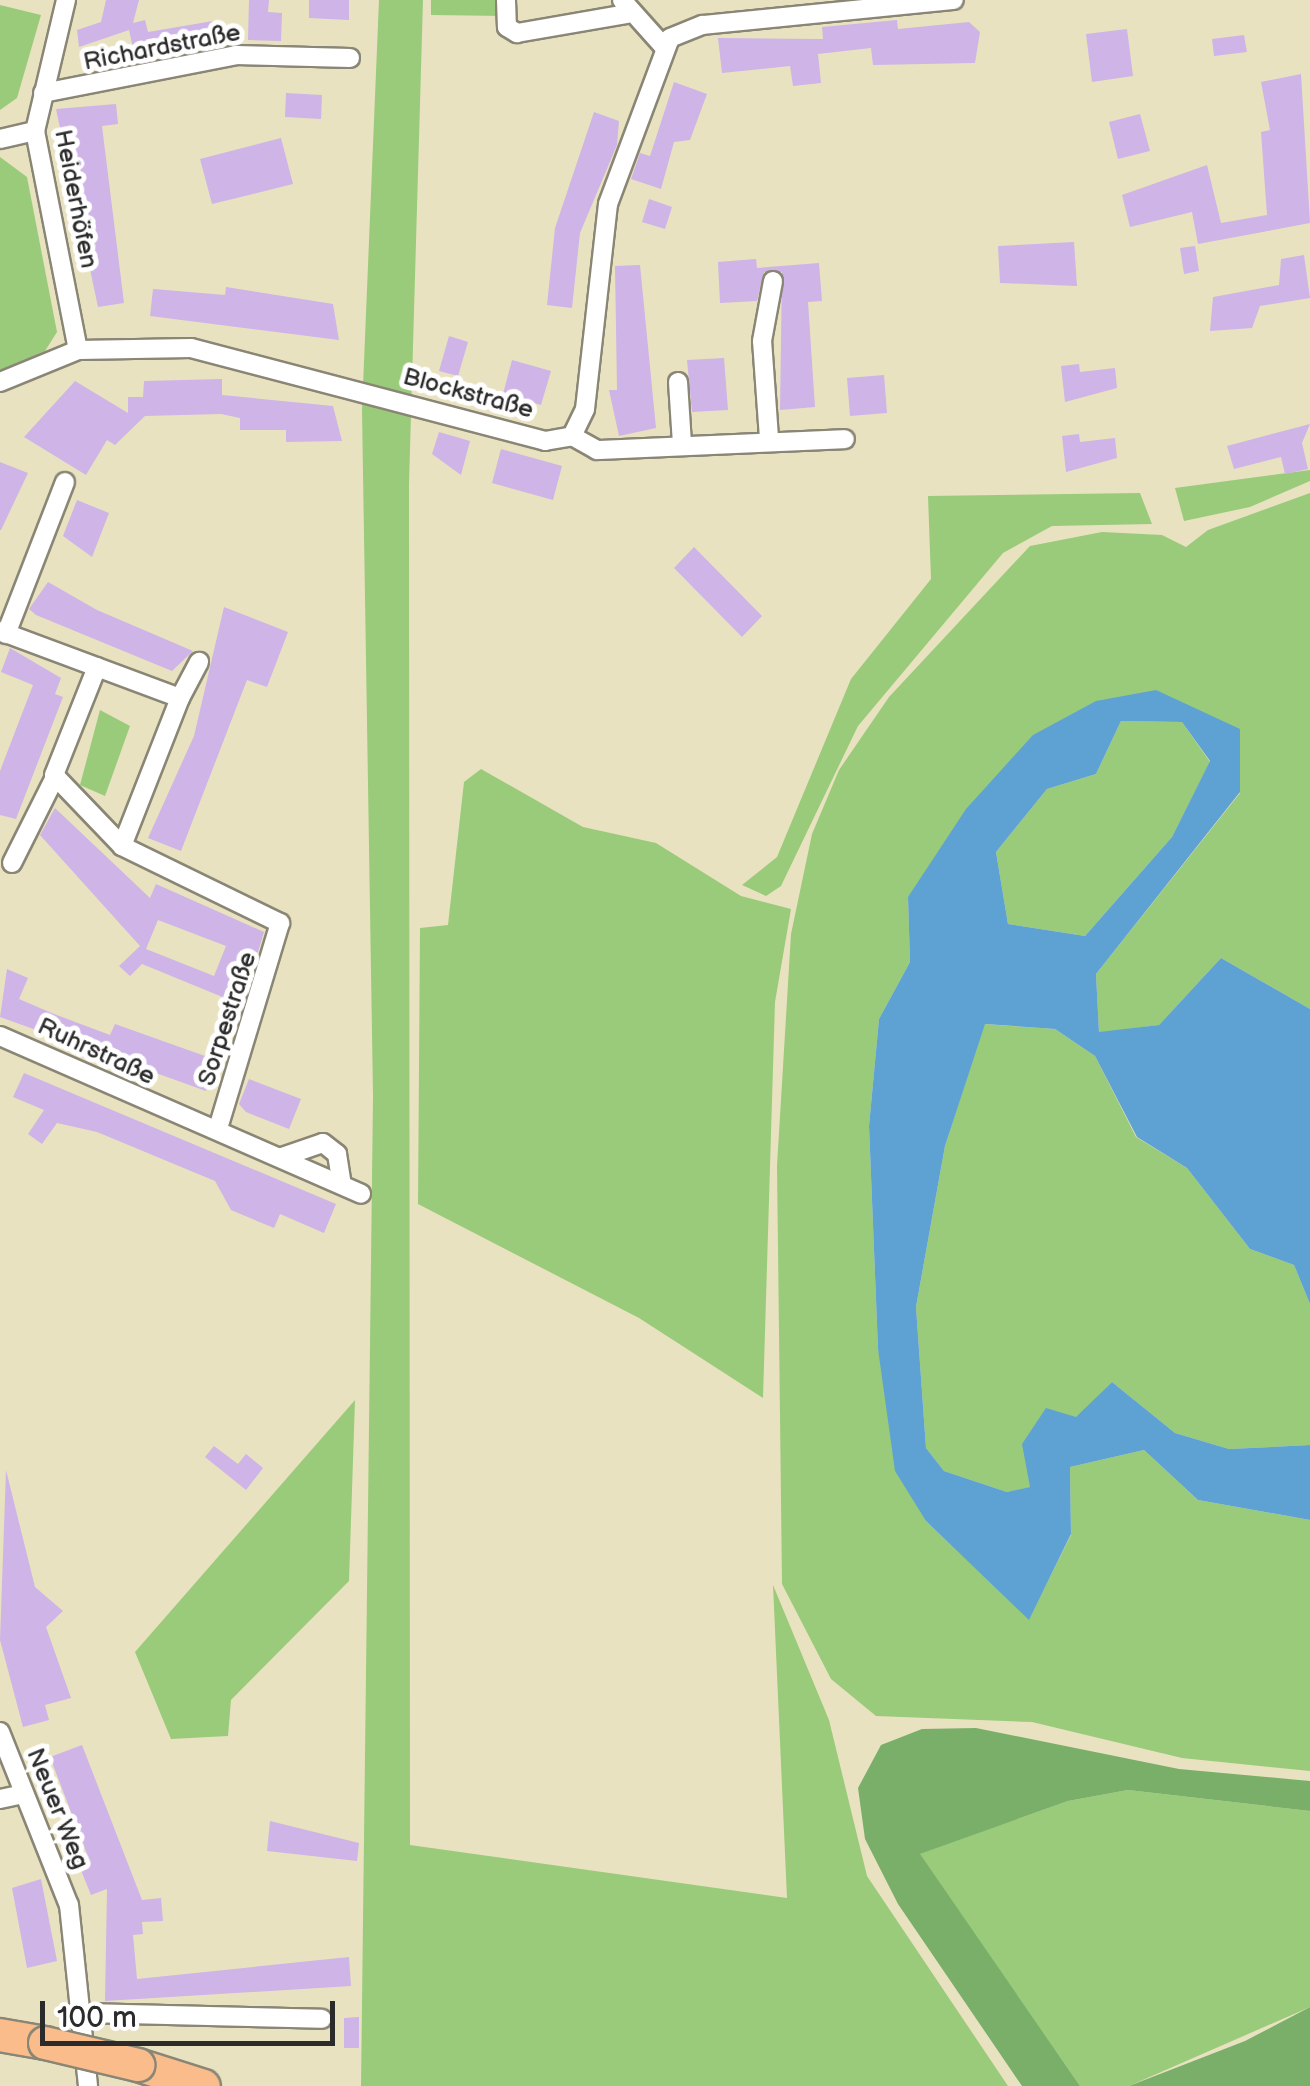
<!DOCTYPE html>
<meta charset="utf-8">
<style>
body{margin:0}
#map{position:relative;width:1310px;height:2086px;overflow:hidden;background:#e9e2c0;font-family:"Balsamiq Sans",sans-serif}
div>[style]{position:absolute}
[style*='--x']{left:calc(var(--x)*1px);top:calc(var(--y)*1px);width:calc(var(--w)*1px);rotate:calc(var(--a)*1deg)}
.green>*{inset:0;background:#99cb7a}
.forest>*{inset:0;background:#7aaf6a}
.water>*{inset:0;background:#5ea2d3}
.building>*{inset:0;background:#ceb4e7}
.roads{filter:drop-shadow(2px 0 #8a8676) drop-shadow(-2px 0 #8a8676) drop-shadow(0 2px #8a8676) drop-shadow(0 -2px #8a8676)}
.street>*{height:18px;margin:-9px;padding:0 9px;transform-origin:9px;border-radius:9px;background:#fff}
.highway>*{height:32px;margin:-16px;padding:0 16px;transform-origin:16px;border-radius:16px;background:#f9bc8a}
.bridges{filter:drop-shadow(2px 0 #8a8676) drop-shadow(-2px 0 #8a8676) drop-shadow(0 2px #8a8676) drop-shadow(0 -2px #8a8676)}
.highway-bridge>*{height:32px;margin:-16px;padding:0 16px;transform-origin:16px;border-radius:16px;background:#f9bc8a}
span{translate:-50% -50%;white-space:nowrap;text-align:center;line-height:1.15;-webkit-text-stroke:10px #fff;paint-order:stroke}
.street-label{font-size:25px;color:#2b2b2b}
.scale{position:absolute;left:40px;top:2001px;width:295px;height:45px;box-sizing:border-box;border:5px solid #2b2b2b;border-top:0;padding-left:12px;font-size:30px;line-height:35px;white-space:nowrap;color:#2b2b2b;-webkit-text-stroke:8px #fff;paint-order:stroke}
</style>
<div id="map">
<div class="green">
<div style="clip-path:polygon(379px 0,423px 0,409px 484px,410px 1845px,787px 1898px,773px 1585px,829px 1720px,867px 1876px,1008px 2086px,361px 2086px,373px 1096px,362px 410px)"></div>
<div style="clip-path:polygon(431px 0,506px 0,506px 16px,431px 15px)"></div>
<div style="clip-path:polygon(0 5px,41px 15px,17px 98px,0 110px)"></div>
<div style="clip-path:polygon(0 157px,27px 177px,57px 332px,45px 351px,0 371px)"></div>
<div style="clip-path:polygon(1310px 470px,1310px 481px,1250px 507px,1184px 521px,1175px 488px)"></div>
<div style="clip-path:polygon(1140px 493px,1152px 524px,1052px 526px,1003px 553px,858px 726px,781px 886px,766px 896px,742px 885px,777px 857px,851px 679px,931px 579px,928px 496px)"></div>
<div style="clip-path:polygon(1310px 493px,1310px 1009px,1221px 958px,1159px 1025px,1099px 1033px,1096px 974px,1240px 793px,1156px 690px,908px 897px,910px 962px,879px 1019px,869px 1126px,878px 1349px,926px 1521px,1029px 1619px,1071px 1535px,1070px 1467px,1144px 1450px,1198px 1500px,1310px 1520px,1310px 1771px,1182px 1758px,1032px 1722px,876px 1716px,831px 1679px,782px 1584px,777px 1166px,791px 934px,812px 834px,839px 770px,889px 697px,1030px 546px,1102px 532px,1162px 535px,1186px 547px,1208px 530px)"></div>
<div style="clip-path:polygon(100px 710px,130px 726px,105px 796px,80px 785px)"></div>
<div style="clip-path:polygon(1121px 721px,1182px 722px,1210px 762px,1172px 837px,1085px 936px,1008px 924px,996px 852px,1047px 789px,1096px 774px)"></div>
<div style="clip-path:polygon(481px 769px,583px 827px,656px 843px,741px 896px,791px 909px,775px 1002px,763px 1398px,639px 1318px,418px 1204px,420px 928px,448px 925px,464px 782px)"></div>
<div style="clip-path:polygon(984px 1024px,1055px 1029px,1095px 1056px,1136px 1137px,1187px 1168px,1250px 1249px,1294px 1265px,1310px 1304px,1310px 1445px,1229px 1449px,1175px 1433px,1112px 1382px,1076px 1418px,1031px 1487px,1007px 1492px,944px 1471px,926px 1448px,916px 1307px,945px 1146px)"></div>
<div style="clip-path:polygon(355px 1400px,349px 1581px,231px 1700px,228px 1736px,171px 1739px,135px 1652px)"></div>
<div style="clip-path:polygon(1128px 1790px,1310px 1811px,1310px 2007px,1129px 2086px,1080px 2086px,919px 1854px,1068px 1801px)"></div>
</div>
<div class="forest">
<div style="clip-path:polygon(976px 1728px,1179px 1769px,1310px 1781px,1310px 1811px,1128px 1790px,1068px 1801px,920px 1854px,1080px 2086px,1022px 2086px,898px 1904px,865px 1839px,858px 1788px,881px 1745px,922px 1729px)"></div>
<div style="clip-path:polygon(1310px 2007px,1310px 2086px,1129px 2086px,1245px 2041px)"></div>
</div>
<div class="water">
<div style="clip-path:polygon(evenodd,1156px 690px,1240px 729px,1240px 792px,1096px 974px,1099px 1032px,1159px 1025px,1221px 958px,1310px 1009px,1310px 1304px,1294px 1265px,1250px 1249px,1187px 1168px,1137px 1137px,1095px 1056px,1055px 1029px,985px 1024px,945px 1146px,916px 1307px,926px 1448px,944px 1471px,1007px 1492px,1030px 1487px,1022px 1444px,1046px 1408px,1076px 1417px,1112px 1382px,1175px 1433px,1229px 1449px,1310px 1445px,1310px 1520px,1198px 1500px,1144px 1450px,1070px 1467px,1071px 1534px,1029px 1620px,926px 1521px,895px 1471px,878px 1349px,869px 1126px,879px 1019px,910px 962px,908px 897px,966px 809px,1033px 735px,1096px 701px,1156px 690px,1121px 721px,1182px 722px,1210px 761px,1172px 837px,1085px 936px,1008px 924px,996px 852px,1047px 789px,1096px 774px,1121px 721px)"></div>
</div>
<div class="building">
<div style="clip-path:polygon(106px 0,139px 0,133px 23px,145px 20px,148px 32px,213px 21px,218px 44px,136px 61px,129px 30px,79px 47px,77px 30px,101px 22px)"></div>
<div style="clip-path:polygon(249px 0,269px 0,268px 12px,282px 13px,281px 41px,248px 40px)"></div>
<div style="clip-path:polygon(309px 0,349px 0,349px 20px,309px 18px)"></div>
<div style="clip-path:polygon(897px 20px,898px 29px,969px 22px,980px 32px,975px 63px,873px 65px,871px 48px,818px 54px,821px 83px,793px 86px,790px 66px,722px 73px,718px 38px,823px 39px,822px 27px)"></div>
<div style="clip-path:polygon(1127px 29px,1133px 76px,1092px 82px,1086px 34px)"></div>
<div style="clip-path:polygon(1244px 35px,1247px 52px,1214px 56px,1212px 39px)"></div>
<div style="clip-path:polygon(1301px 74px,1310px 223px,1198px 244px,1192px 212px,1130px 227px,1122px 195px,1207px 165px,1221px 223px,1267px 215px,1261px 132px,1270px 130px,1261px 82px)"></div>
<div style="clip-path:polygon(674px 82px,707px 94px,690px 140px,674px 142px,661px 189px,631px 179px,640px 153px,650px 156px)"></div>
<div style="clip-path:polygon(286px 93px,322px 95px,321px 119px,285px 117px)"></div>
<div style="clip-path:polygon(116px 104px,118px 124px,102px 126px,124px 303px,98px 307px,56px 109px)"></div>
<div style="clip-path:polygon(594px 112px,619px 121px,617px 145px,580px 233px,572px 308px,547px 305px,555px 228px)"></div>
<div style="clip-path:polygon(1140px 114px,1150px 151px,1118px 159px,1109px 122px)"></div>
<div style="clip-path:polygon(281px 138px,293px 184px,212px 204px,200px 159px)"></div>
<div style="clip-path:polygon(649px 199px,672px 207px,665px 229px,642px 222px)"></div>
<div style="clip-path:polygon(1074px 242px,1077px 286px,1000px 283px,998px 246px)"></div>
<div style="clip-path:polygon(1195px 246px,1199px 271px,1184px 274px,1180px 248px)"></div>
<div style="clip-path:polygon(1304px 255px,1310px 298px,1260px 306px,1252px 328px,1210px 331px,1213px 297px,1279px 285px,1281px 259px)"></div>
<div style="clip-path:polygon(756px 259px,757px 268px,819px 263px,822px 301px,808px 302px,815px 407px,780px 410px,782px 272px,764px 272px,757px 301px,720px 303px,718px 262px)"></div>
<div style="clip-path:polygon(640px 265px,656px 428px,619px 436px,609px 390px,617px 390px,615px 266px)"></div>
<div style="clip-path:polygon(226px 287px,333px 304px,339px 340px,150px 316px,153px 289px,225px 295px)"></div>
<div style="clip-path:polygon(449px 336px,468px 342px,458px 376px,439px 371px)"></div>
<div style="clip-path:polygon(724px 358px,728px 410px,692px 412px,687px 360px)"></div>
<div style="clip-path:polygon(512px 360px,551px 371px,541px 405px,503px 394px)"></div>
<div style="clip-path:polygon(1079px 364px,1080px 372px,1115px 368px,1117px 388px,1065px 402px,1061px 366px)"></div>
<div style="clip-path:polygon(884px 375px,887px 413px,850px 416px,847px 378px)"></div>
<div style="clip-path:polygon(222px 379px,222px 395px,333px 406px,342px 441px,286px 442px,286px 430px,240px 430px,240px 418px,221px 414px,145px 416px,115px 445px,107px 440px,86px 475px,24px 437px,75px 381px,128px 413px,128px 397px,143px 397px,144px 381px)"></div>
<div style="clip-path:polygon(1310px 424px,1302px 443px,1308px 469px,1285px 474px,1281px 457px,1234px 469px,1227px 446px)"></div>
<div style="clip-path:polygon(439px 432px,470px 441px,461px 475px,432px 454px)"></div>
<div style="clip-path:polygon(1079px 434px,1080px 442px,1115px 438px,1117px 458px,1066px 472px,1062px 436px)"></div>
<div style="clip-path:polygon(501px 449px,562px 466px,553px 500px,492px 483px)"></div>
<div style="clip-path:polygon(0 462px,28px 473px,1px 530px,0 530px)"></div>
<div style="clip-path:polygon(77px 500px,109px 513px,92px 557px,63px 536px)"></div>
<div style="clip-path:polygon(694px 547px,762px 616px,742px 637px,674px 568px)"></div>
<div style="clip-path:polygon(48px 582px,97px 610px,193px 651px,172px 671px,36px 615px,29px 609px)"></div>
<div style="clip-path:polygon(224px 607px,288px 632px,267px 687px,247px 680px,181px 851px,148px 838px,194px 736px)"></div>
<div style="clip-path:polygon(10px 648px,61px 678px,55px 694px,63px 697px,16px 819px,0 815px,0 771px,33px 685px,1px 672px)"></div>
<div style="clip-path:polygon(evenodd,55px 808px,150px 898px,156px 884px,264px 932px,242px 1005px,142px 964px,130px 976px,119px 966px,140px 946px,40px 835px,55px 808px,158px 920px,226px 946px,214px 976px,146px 949px,158px 920px)"></div>
<div style="clip-path:polygon(7px 969px,28px 978px,19px 999px,54px 1014px,110px 1035px,115px 1024px,219px 1061px,206px 1091px,0 1017px)"></div>
<div style="clip-path:polygon(24px 1073px,336px 1204px,324px 1233px,280px 1214px,274px 1228px,231px 1210px,215px 1181px,97px 1132px,57px 1123px,42px 1144px,28px 1134px,44px 1110px,13px 1097px)"></div>
<div style="clip-path:polygon(249px 1079px,301px 1099px,289px 1129px,246px 1112px,239px 1104px)"></div>
<div style="clip-path:polygon(214px 1446px,238px 1464px,246px 1454px,263px 1468px,246px 1490px,205px 1457px)"></div>
<div style="clip-path:polygon(6px 1470px,35px 1587px,63px 1611px,46px 1627px,71px 1698px,45px 1705px,49px 1720px,23px 1727px,0 1640px)"></div>
<div style="clip-path:polygon(82px 1745px,142px 1900px,161px 1898px,163px 1921px,142px 1922px,143px 1934px,133px 1935px,137px 1979px,349px 1957px,351px 1986px,105px 2001px,107px 1889px,91px 1895px,76px 1858px,87px 1854px,50px 1757px)"></div>
<div style="clip-path:polygon(270px 1821px,359px 1843px,357px 1861px,267px 1851px)"></div>
<div style="clip-path:polygon(41px 1879px,57px 1961px,27px 1968px,12px 1888px)"></div>
<div style="clip-path:polygon(359px 2017px,359px 2048px,344px 2048px,344px 2018px)"></div>
</div>
<div class="roads">
<div class="street">
<div style="--x:66;--y:0;--w:135;--a:103.3"></div>
<div style="--x:35;--y:131;--w:223;--a:78.9"></div>
<div style="--x:506;--y:0;--w:27;--a:88"></div>
<div style="--x:507;--y:27;--w:12;--a:31"></div>
<div style="--x:517;--y:33;--w:112;--a:-9.8"></div>
<div style="--x:622;--y:0;--w:63;--a:48.2"></div>
<div style="--x:43;--y:93;--w:197;--a:-11.1"></div>
<div style="--x:236;--y:55;--w:114;--a:1.5"></div>
<div style="--x:0;--y:139;--w:36;--a:-13"></div>
<div style="--x:0;--y:382;--w:84;--a:-22.3"></div>
<div style="--x:78;--y:350;--w:113;--a:-1"></div>
<div style="--x:191;--y:348;--w:366;--a:14.7"></div>
<div style="--x:545;--y:441;--w:27;--a:-10"></div>
<div style="--x:572;--y:436;--w:30;--a:-64"></div>
<div style="--x:585;--y:409;--w:206;--a:-83.6"></div>
<div style="--x:608;--y:204;--w:177;--a:-69.5"></div>
<div style="--x:670;--y:38;--w:35;--a:-22"></div>
<div style="--x:703;--y:25;--w:252;--a:-5.7"></div>
<div style="--x:678;--y:382;--w:62;--a:86.3"></div>
<div style="--x:572;--y:436;--w:29;--a:29"></div>
<div style="--x:597;--y:450;--w:248;--a:-2.5"></div>
<div style="--x:769;--y:438;--w:97;--a:-94.1"></div>
<div style="--x:762;--y:341;--w:61;--a:-79.6"></div>
<div style="--x:0;--y:631;--w:192;--a:20.4"></div>
<div style="--x:180;--y:698;--w:159;--a:111.4"></div>
<div style="--x:122;--y:846;--w:176;--a:26"></div>
<div style="--x:280;--y:923;--w:215;--a:106.8"></div>
<div style="--x:6;--y:634;--w:163;--a:-68.8"></div>
<div style="--x:97;--y:667;--w:116;--a:111.7"></div>
<div style="--x:54;--y:775;--w:98;--a:46.2"></div>
<div style="--x:180;--y:698;--w:41;--a:-62.2"></div>
<div style="--x:12;--y:863;--w:94;--a:-63.4"></div>
<div style="--x:0;--y:1036;--w:394;--a:23.6"></div>
<div style="--x:282;--y:1157;--w:43;--a:-18.9"></div>
<div style="--x:323;--y:1143;--w:18;--a:38"></div>
<div style="--x:337;--y:1154;--w:31;--a:81"></div>
<div style="--x:0;--y:1732;--w:186;--a:68.3"></div>
<div style="--x:69;--y:1905;--w:182;--a:84"></div>
<div style="--x:0;--y:1799;--w:24;--a:-12"></div>
<div style="--x:84;--y:2013;--w:238;--a:1.4"></div>
</div>
<div class="highway">
<div style="--x:0;--y:2035;--w:46;--a:10.1"></div>
<div style="--x:138;--y:2065;--w:69;--a:17.7"></div>
</div>
</div>
<div class="bridges">
<div class="highway-bridge">
<div style="--x:45;--y:2043;--w:96;--a:13.3"></div>
</div>
</div>
<div class="street-label">
<span style="left:162px;top:48px;rotate:-11deg">Richardstraße</span>
<span style="left:75px;top:199px;rotate:79deg">Heiderhöfen</span>
<span style="left:468px;top:394px;rotate:15deg">Blockstraße</span>
<span style="left:228px;top:1019px;rotate:-72deg">Sorpestraße</span>
<span style="left:96px;top:1052px;rotate:25deg">Ruhrstraße</span>
<span style="left:57px;top:1809px;rotate:68deg">Neuer Weg</span>
</div>
<div class="scale">100 m</div>
</div>
